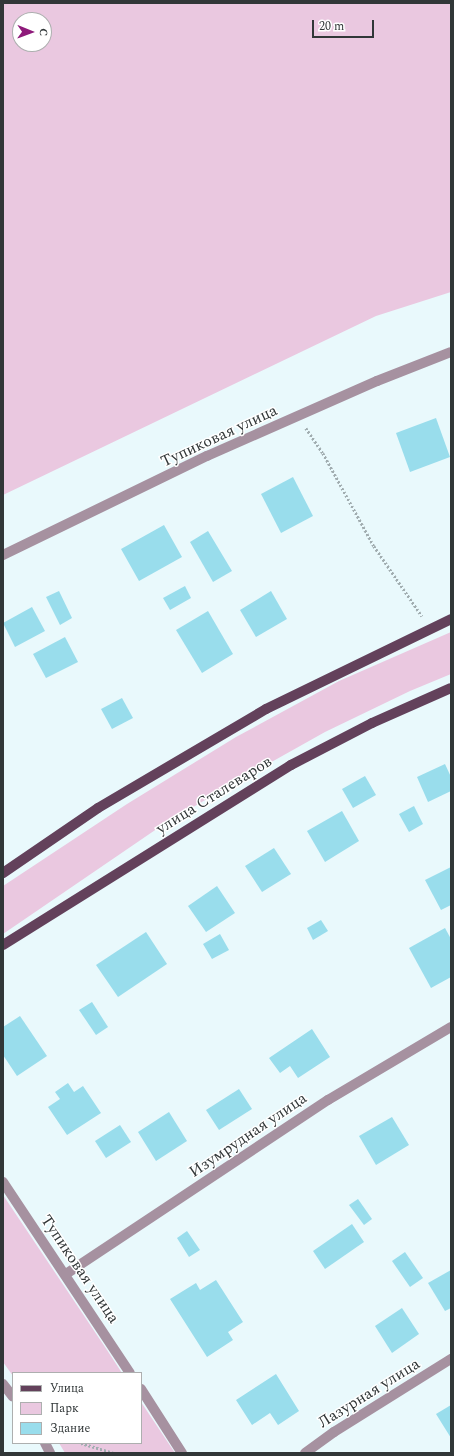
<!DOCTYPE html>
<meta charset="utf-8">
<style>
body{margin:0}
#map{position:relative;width:454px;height:1456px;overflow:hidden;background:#e9f9fc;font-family:Spectral,serif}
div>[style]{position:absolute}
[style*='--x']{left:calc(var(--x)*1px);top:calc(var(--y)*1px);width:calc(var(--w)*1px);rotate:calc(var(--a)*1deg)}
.green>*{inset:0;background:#eac8e0}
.building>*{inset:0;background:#99ddec}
.path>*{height:2.5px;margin-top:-1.25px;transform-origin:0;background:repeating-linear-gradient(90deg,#a1adb0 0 2px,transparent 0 4px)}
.minor>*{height:10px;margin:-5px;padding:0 5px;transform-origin:5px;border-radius:5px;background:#a691a0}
.major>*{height:10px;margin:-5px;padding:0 5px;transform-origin:5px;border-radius:5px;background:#63415b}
span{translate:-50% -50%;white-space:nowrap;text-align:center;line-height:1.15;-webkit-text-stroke:3px #fff;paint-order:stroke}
.street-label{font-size:16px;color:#313738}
.frame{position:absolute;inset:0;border:4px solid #313738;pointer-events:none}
.legend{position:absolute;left:12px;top:1372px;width:130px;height:72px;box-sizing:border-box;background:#fff;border:1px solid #adafaf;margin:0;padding:5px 7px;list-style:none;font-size:12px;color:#313738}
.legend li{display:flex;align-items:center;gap:8px;height:20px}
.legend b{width:20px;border:1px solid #adafaf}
.north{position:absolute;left:12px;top:12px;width:40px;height:40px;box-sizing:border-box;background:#fff;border:1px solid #adafaf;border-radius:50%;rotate:91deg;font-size:11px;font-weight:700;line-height:16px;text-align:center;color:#313738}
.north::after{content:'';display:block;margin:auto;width:14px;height:18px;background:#8e1a7a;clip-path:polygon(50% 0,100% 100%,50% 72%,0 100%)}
.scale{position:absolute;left:312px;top:20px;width:62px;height:18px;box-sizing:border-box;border:2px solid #313738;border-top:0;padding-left:5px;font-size:12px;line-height:14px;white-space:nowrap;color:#313738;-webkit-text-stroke:3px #fff;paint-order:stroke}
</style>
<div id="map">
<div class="green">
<div style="clip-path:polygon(evenodd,3px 3px,451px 3px,451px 292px,376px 316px,3px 495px,3px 3px,20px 20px,44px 20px,44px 44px,20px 44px,20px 20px)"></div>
<div style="clip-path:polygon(451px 632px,451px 674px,410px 691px,325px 732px,243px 778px,164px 824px,3px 934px,3px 886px,127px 804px,236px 737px,339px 681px)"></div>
<div style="clip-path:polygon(3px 1195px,107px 1350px,122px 1373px,13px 1373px,13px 1376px,3px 1362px)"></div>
<div style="clip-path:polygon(141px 1402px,175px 1453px,65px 1453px,59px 1443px,141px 1443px)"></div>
</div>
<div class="building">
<div style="clip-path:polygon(436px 418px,450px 457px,410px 472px,396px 433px)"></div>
<div style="clip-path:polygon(293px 477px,313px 516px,281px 533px,261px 494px)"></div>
<div style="clip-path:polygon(164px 525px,182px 557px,139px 581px,121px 549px)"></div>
<div style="clip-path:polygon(208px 531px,232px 571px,213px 582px,190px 542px)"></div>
<div style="clip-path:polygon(185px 586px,191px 598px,170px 610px,163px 598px)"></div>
<div style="clip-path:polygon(59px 591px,72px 618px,60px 625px,46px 597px)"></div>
<div style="clip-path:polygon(271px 591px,287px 619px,256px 637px,240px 610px)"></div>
<div style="clip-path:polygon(32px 607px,45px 631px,15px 647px,3px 623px)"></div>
<div style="clip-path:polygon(208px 611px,233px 654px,202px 673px,176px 630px)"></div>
<div style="clip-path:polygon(65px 637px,78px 662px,46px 678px,33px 654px)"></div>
<div style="clip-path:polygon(122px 698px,133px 718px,112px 729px,101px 709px)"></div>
<div style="clip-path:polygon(445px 764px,451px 777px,451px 791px,428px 802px,417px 777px)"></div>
<div style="clip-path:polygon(365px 776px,376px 795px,353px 808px,342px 789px)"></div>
<div style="clip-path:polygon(414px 806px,423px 824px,409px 832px,399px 814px)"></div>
<div style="clip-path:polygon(342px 811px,359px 841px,325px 862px,307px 831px)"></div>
<div style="clip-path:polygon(274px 848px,291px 874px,262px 892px,245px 866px)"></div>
<div style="clip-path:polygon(451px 867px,451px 905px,441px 910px,425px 880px)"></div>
<div style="clip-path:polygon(217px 886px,235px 913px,206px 932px,188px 906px)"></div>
<div style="clip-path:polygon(321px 920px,328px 931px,313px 940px,307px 928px)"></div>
<div style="clip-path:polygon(445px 928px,451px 939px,451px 977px,431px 988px,409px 948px)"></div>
<div style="clip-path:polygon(146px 932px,167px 964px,118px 997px,96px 965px)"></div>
<div style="clip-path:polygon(220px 934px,229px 950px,212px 959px,203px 944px)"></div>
<div style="clip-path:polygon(92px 1002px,108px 1027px,96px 1035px,79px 1010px)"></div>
<div style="clip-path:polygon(20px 1016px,47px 1056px,17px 1076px,3px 1055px,3px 1027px)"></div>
<div style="clip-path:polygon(312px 1029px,330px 1057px,298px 1078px,290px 1066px,280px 1073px,269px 1058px)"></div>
<div style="clip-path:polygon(68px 1083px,74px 1092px,83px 1086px,101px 1113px,67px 1135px,48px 1107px,60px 1099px,55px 1092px)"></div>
<div style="clip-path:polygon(239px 1089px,252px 1109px,219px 1130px,206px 1110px)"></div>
<div style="clip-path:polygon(169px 1112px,187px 1141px,156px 1161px,138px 1132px)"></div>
<div style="clip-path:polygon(392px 1117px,409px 1145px,376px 1165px,359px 1136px)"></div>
<div style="clip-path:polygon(120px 1125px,131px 1142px,106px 1158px,95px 1141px)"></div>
<div style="clip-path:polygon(358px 1199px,372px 1219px,364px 1225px,349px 1205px)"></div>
<div style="clip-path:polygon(352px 1224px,364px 1242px,325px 1269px,313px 1251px)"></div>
<div style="clip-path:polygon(187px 1231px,200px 1250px,189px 1257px,177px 1238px)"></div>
<div style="clip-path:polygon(405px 1252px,423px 1278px,410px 1287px,392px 1261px)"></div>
<div style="clip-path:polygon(451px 1270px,451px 1308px,445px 1311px,428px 1283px)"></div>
<div style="clip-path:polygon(216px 1280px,243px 1322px,228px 1332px,233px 1340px,207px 1357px,170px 1299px,196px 1283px,200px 1290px)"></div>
<div style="clip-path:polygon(402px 1308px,419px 1334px,392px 1353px,375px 1326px)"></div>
<div style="clip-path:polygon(276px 1374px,299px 1411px,278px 1425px,270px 1413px,252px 1425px,236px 1400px)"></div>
<div style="clip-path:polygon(451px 1405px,451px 1438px,436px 1414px)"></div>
</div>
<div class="path">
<div style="--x:306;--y:428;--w:30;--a:56"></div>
<div style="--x:323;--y:453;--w:106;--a:61.3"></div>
<div style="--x:374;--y:546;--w:85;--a:55.6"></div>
<div style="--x:81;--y:1443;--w:34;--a:17"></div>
</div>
<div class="minor">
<div style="--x:3;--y:555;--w:227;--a:-25.9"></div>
<div style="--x:207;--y:456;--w:186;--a:-23.8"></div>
<div style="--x:377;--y:381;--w:79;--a:-21.4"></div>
<div style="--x:3;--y:1182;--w:229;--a:56.4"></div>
<div style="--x:66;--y:1274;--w:315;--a:-33.6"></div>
<div style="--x:328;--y:1100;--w:143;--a:-30.7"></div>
<div style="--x:3;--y:1384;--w:16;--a:52"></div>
<div style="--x:141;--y:1389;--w:76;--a:57.4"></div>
<div style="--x:45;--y:1443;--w:11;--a:63"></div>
<div style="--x:305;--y:1453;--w:36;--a:-36"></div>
<div style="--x:334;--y:1432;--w:138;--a:-32"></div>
</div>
<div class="major">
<div style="--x:3;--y:873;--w:115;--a:-34.4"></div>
<div style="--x:98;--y:808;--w:195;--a:-30.5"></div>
<div style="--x:266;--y:709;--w:206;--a:-25.9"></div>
<div style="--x:3;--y:945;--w:340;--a:-32"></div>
<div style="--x:291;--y:765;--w:91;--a:-27.4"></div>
<div style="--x:372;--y:723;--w:86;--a:-23.9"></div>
</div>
<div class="street-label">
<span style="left:219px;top:436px;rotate:-25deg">Тупиковая улица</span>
<span style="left:214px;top:795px;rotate:-32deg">улица Сталеваров</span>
<span style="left:248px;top:1135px;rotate:-34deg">Изумрудная улица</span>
<span style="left:80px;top:1269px;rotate:56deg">Тупиковая улица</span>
<span style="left:369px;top:1393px;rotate:-32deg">Лазурная улица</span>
</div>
<div class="frame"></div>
<ul class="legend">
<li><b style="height:5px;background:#63415b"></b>Улица</li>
<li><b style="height:11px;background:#eac8e0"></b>Парк</li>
<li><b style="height:11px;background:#99ddec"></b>Здание</li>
</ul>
<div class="north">С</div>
<div class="scale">20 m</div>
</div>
